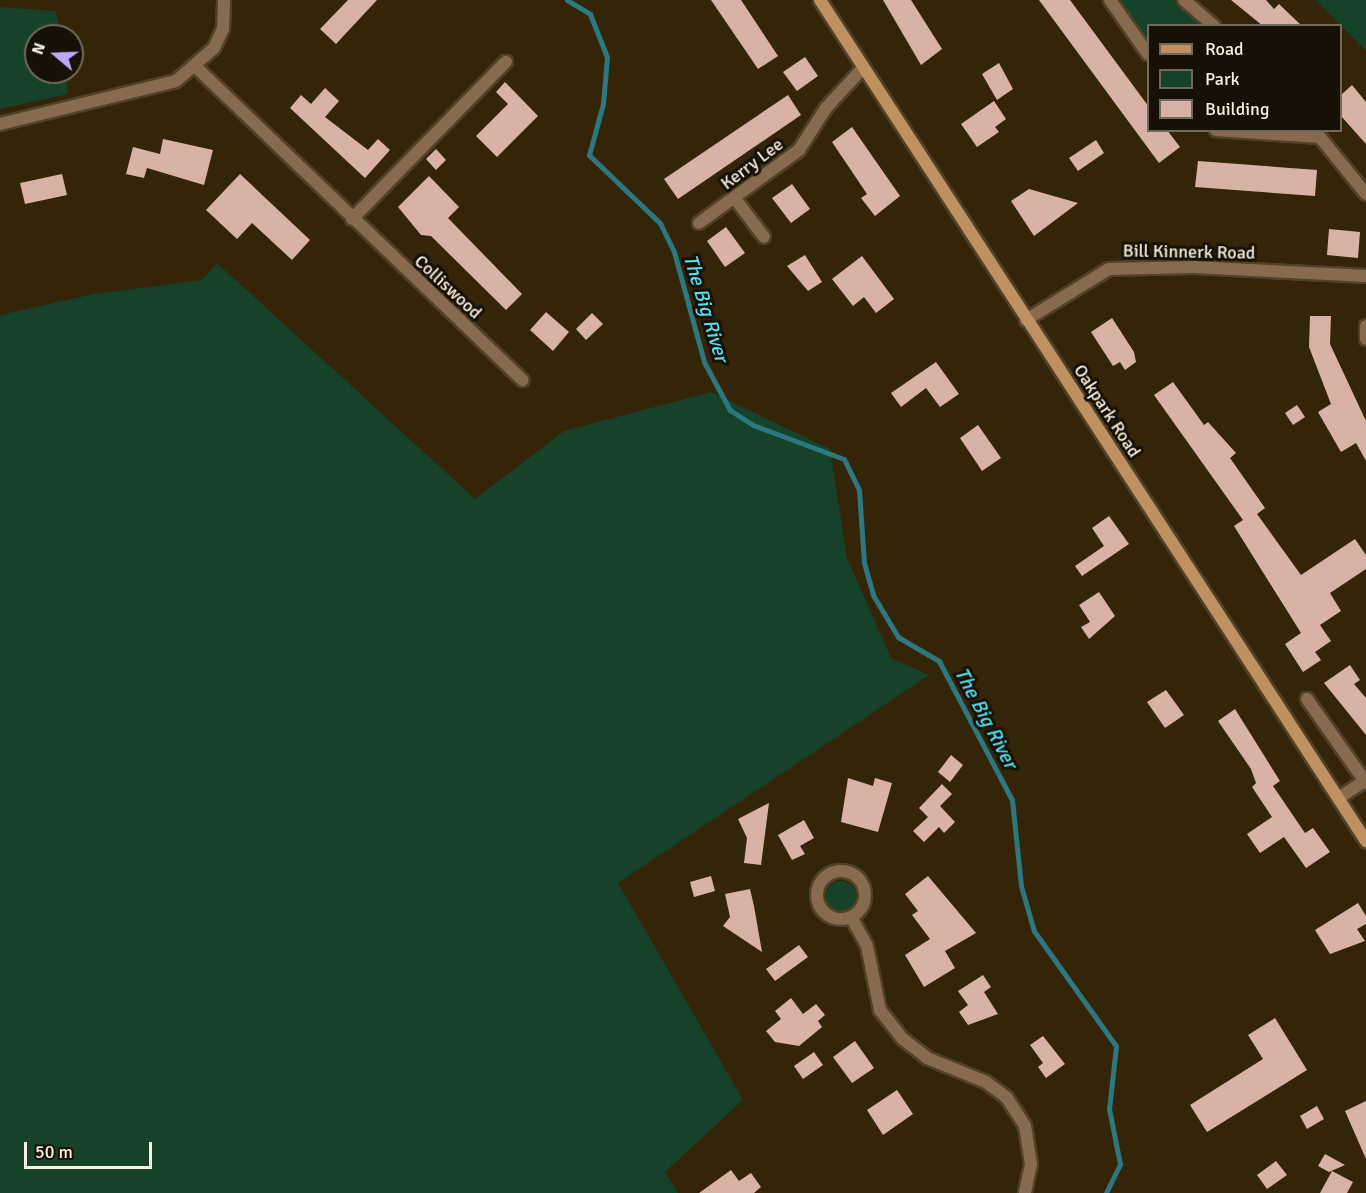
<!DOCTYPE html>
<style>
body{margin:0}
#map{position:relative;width:1366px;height:1193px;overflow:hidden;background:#342509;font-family:Signika,sans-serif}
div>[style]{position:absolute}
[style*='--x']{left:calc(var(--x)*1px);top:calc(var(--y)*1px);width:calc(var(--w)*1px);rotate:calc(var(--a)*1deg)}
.green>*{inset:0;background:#154228}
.round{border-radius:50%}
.stream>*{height:5px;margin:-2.5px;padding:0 2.5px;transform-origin:2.5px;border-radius:2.5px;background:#2c7780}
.building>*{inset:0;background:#d8b3a5}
.roads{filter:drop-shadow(2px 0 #504127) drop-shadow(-2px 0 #504127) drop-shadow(0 2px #504127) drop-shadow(0 -2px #504127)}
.minor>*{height:12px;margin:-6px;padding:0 6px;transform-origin:6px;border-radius:6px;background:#886b4e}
.minor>.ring{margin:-6px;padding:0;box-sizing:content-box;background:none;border:12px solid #886b4e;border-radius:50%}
.tertiary>*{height:12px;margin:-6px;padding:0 6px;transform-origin:6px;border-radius:6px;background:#886b4e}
.secondary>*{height:12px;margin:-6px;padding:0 6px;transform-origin:6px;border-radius:6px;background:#bf9062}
span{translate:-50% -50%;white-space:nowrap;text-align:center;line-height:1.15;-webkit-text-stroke:6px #161005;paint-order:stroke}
.street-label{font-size:18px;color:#f9efdf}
.water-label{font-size:20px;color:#52e2f3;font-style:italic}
.legend{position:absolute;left:1147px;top:24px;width:195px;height:108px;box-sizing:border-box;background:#161005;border:2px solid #71695c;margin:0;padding:8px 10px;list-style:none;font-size:18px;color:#f9efdf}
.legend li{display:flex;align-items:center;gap:12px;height:30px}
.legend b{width:30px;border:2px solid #71695c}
.north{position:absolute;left:24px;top:24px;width:60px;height:60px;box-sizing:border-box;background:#161005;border:2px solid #71695c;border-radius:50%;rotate:289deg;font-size:16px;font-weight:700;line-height:24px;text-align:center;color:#f9efdf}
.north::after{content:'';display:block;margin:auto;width:21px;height:27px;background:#bbaaf6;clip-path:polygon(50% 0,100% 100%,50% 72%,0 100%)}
.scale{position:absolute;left:24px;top:1142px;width:128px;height:27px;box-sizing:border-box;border:3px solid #f9efdf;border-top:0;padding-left:8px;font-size:18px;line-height:21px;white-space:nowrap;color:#f9efdf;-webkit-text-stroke:4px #161005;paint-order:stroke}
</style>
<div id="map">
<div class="green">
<div style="clip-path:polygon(1119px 0,1175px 0,1204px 25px,1148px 26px,1148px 41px)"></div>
<div style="clip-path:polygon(1316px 0,1366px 0,1366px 51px)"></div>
<div style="clip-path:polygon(0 7px,56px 11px,60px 36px,36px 36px,36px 72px,65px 72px,68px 94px,0 109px)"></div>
<div style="clip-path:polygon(217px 263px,475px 499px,564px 431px,711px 392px,830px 449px,847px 558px,891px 658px,929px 675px,618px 883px,743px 1100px,665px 1172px,678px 1193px,0 1193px,0 315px,94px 294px,202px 280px)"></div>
<div class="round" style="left:826px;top:881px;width:30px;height:30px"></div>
</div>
<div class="stream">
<div style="--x:567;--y:0;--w:27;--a:31"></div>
<div style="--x:590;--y:14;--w:46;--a:68.4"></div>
<div style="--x:607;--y:57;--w:47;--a:94.9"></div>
<div style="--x:603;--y:104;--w:53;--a:105.4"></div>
<div style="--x:589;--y:155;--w:98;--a:43.8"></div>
<div style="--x:660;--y:223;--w:32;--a:64"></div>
<div style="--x:674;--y:252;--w:114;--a:74.7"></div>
<div style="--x:704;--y:362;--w:55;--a:61.6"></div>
<div style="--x:730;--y:410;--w:27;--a:33"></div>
<div style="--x:753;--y:425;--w:97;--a:20.5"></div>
<div style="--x:844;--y:459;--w:34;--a:64"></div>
<div style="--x:859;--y:490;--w:73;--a:86.1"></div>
<div style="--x:864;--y:563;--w:33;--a:74"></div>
<div style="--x:873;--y:595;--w:49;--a:59.2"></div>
<div style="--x:898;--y:637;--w:48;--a:30.3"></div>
<div style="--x:939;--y:661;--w:157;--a:62.3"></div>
<div style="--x:1012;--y:800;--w:86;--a:84"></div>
<div style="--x:1021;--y:886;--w:47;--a:73.9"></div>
<div style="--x:1034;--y:931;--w:141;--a:54.5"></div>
<div style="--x:1116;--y:1046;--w:63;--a:96.3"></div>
<div style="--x:1109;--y:1109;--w:56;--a:78.7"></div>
<div style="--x:1120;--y:1164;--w:32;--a:116"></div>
</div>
<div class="building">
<div style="clip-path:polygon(348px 0,377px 0,336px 44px,320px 29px)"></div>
<div style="clip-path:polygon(711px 0,741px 0,778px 56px,758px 69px)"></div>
<div style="clip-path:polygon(883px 0,911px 0,942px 49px,921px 65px)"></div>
<div style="clip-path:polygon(1039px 0,1070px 0,1149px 107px,1149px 130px,1167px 130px,1180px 147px,1159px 163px)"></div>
<div style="clip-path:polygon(1231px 0,1266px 0,1274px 9px,1279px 4px,1302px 26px,1263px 26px)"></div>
<div style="clip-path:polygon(805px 57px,818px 76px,797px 91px,783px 72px)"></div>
<div style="clip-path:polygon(999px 63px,1013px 89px,997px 100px,982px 74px)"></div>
<div style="clip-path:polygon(505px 82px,538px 116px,497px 157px,476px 136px,508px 104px,496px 92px)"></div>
<div style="clip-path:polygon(1352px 85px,1366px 102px,1366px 144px,1341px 116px,1341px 95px)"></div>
<div style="clip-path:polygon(325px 88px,339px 101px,325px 117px,368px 150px,378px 139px,390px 150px,365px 178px,290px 108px,301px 95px,311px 104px)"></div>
<div style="clip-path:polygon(788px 95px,801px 115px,678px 199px,664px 179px)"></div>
<div style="clip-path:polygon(994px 101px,1006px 119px,995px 127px,999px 132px,977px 147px,961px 124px)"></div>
<div style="clip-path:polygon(852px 127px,900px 196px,875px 216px,861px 198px,867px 194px,832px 142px)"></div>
<div style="clip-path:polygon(163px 139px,213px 150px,204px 185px,147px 168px,144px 178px,126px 174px,133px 147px,160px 154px)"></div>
<div style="clip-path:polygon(1096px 140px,1104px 153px,1078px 171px,1069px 158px)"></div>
<div style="clip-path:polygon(436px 149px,446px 160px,436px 170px,426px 159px)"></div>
<div style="clip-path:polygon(1198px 161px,1317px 170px,1315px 196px,1195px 187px)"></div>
<div style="clip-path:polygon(62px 174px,67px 195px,25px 204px,20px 183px)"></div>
<div style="clip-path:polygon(240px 174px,310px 240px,292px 260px,252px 223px,237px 239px,206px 210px)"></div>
<div style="clip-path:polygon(429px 176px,459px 207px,448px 218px,522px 294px,506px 310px,431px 236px,421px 235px,398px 207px)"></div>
<div style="clip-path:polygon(792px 184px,810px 209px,791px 223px,772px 198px)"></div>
<div style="clip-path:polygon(1029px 189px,1078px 203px,1034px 236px,1011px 201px)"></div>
<div style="clip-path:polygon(726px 227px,745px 253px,725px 267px,707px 241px)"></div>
<div style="clip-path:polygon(1329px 229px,1360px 232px,1358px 258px,1327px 255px)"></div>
<div style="clip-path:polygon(805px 255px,822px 282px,808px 291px,787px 266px)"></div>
<div style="clip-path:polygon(862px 256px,894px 299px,876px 313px,864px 297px,853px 306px,832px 279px)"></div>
<div style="clip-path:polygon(546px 312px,569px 332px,553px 351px,530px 330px)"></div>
<div style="clip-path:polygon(592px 313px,603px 324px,586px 340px,576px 329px)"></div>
<div style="clip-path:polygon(1310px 316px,1331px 316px,1330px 344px,1366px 421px,1366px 461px,1356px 443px,1341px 452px,1318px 412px,1331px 404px,1309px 347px)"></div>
<div style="clip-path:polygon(1112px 318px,1134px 352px,1136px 362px,1125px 370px,1120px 362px,1113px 366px,1091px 332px)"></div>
<div style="clip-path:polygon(936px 362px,959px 394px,940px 407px,926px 388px,901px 407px,891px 393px)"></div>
<div style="clip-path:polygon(1173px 382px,1204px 425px,1208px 422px,1236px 453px,1230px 458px,1265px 508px,1257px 514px,1301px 575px,1355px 539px,1366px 555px,1366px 569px,1330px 593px,1341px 611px,1320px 625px,1331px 641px,1315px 652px,1321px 660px,1303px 672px,1285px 644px,1301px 633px,1234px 526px,1243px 520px,1154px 395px)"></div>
<div style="clip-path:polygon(1297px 405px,1305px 417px,1293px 425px,1285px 413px)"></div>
<div style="clip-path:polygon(978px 425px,1001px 458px,982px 471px,960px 438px)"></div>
<div style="clip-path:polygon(1109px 516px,1129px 544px,1082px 576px,1075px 566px,1104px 546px,1092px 528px)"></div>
<div style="clip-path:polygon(1099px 592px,1115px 616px,1089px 639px,1081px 627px,1090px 622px,1079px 605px)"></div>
<div style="clip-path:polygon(1350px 665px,1360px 680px,1354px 684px,1366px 698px,1366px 735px,1324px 683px)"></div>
<div style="clip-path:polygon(1166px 690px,1184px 715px,1165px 728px,1147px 702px)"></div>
<div style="clip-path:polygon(1235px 709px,1280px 781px,1273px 786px,1305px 833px,1313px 828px,1330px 852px,1306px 868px,1284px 837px,1260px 853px,1247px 834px,1272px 817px,1252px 787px,1256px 783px,1251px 769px,1218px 721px)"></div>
<div style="clip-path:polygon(951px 755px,963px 765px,950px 782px,938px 772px)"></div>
<div style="clip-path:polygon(848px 778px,873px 786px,875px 778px,892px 783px,878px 832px,841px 822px)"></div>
<div style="clip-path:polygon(942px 784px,952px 794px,940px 806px,955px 822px,944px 833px,939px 827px,924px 842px,913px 831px,928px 817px,919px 808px)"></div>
<div style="clip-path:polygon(769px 803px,761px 865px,744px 863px,747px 838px,738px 819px)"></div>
<div style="clip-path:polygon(804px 820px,814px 838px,800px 846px,805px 854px,792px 860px,778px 835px)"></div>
<div style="clip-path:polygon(711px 876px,715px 891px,694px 897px,690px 882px)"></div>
<div style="clip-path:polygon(928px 876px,976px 933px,945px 951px,955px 968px,924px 987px,905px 955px,930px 939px,912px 915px,918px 911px,905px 894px)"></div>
<div style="clip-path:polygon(750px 889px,754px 906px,762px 952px,723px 926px,730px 917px,725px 894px)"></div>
<div style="clip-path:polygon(1358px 903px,1366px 916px,1366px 924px,1357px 929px,1365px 941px,1330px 954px,1315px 930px)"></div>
<div style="clip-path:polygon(799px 945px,808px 957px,775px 981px,766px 969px)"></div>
<div style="clip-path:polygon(983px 975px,991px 987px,984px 992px,998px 1014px,968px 1025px,959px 1012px,968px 1005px,958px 991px)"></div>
<div style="clip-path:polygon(791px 998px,803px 1014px,816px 1004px,825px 1015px,818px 1021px,822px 1027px,799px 1046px,775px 1042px,766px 1031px,781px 1019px,775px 1011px)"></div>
<div style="clip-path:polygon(1275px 1018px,1307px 1070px,1207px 1132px,1190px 1105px,1263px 1059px,1248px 1035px)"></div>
<div style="clip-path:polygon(1043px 1036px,1065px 1064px,1046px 1078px,1038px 1067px,1043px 1063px,1030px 1045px)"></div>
<div style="clip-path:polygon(855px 1041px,874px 1068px,852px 1083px,833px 1057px)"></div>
<div style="clip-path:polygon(814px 1052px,823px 1065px,803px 1079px,794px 1066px)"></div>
<div style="clip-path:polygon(897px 1090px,913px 1114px,883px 1135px,867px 1110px)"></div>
<div style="clip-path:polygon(1366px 1101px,1366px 1159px,1345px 1111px)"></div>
<div style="clip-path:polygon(1317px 1106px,1324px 1119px,1307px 1129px,1300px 1116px)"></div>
<div style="clip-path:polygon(1325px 1154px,1345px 1165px,1329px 1172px,1318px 1166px)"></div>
<div style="clip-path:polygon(1276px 1161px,1287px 1175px,1267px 1189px,1257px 1175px)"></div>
<div style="clip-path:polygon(731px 1170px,739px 1181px,751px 1173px,761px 1187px,754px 1193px,699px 1193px)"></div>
<div style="clip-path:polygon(1332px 1171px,1353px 1182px,1347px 1193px,1320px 1193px)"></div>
</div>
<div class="roads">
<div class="minor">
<div style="--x:1110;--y:0;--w:66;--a:54.9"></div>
<div style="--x:1184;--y:0;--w:40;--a:41"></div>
<div style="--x:197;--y:68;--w:451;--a:43.8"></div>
<div style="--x:0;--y:124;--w:181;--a:-13.7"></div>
<div style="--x:176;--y:81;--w:50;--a:-41"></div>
<div style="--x:214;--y:48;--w:21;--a:-65"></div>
<div style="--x:223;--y:29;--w:29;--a:-88"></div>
<div style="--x:1216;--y:130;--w:104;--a:3.9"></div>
<div style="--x:1315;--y:131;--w:81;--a:51"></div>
<div style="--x:736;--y:200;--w:46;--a:52.9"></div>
<div style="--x:352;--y:219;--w:220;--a:-45.6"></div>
<div style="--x:699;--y:223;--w:124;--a:-36.1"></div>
<div style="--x:799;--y:150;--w:50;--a:-57.3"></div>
<div style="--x:826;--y:108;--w:53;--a:-47.3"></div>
<div style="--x:1366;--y:326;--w:13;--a:90"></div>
<div style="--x:1307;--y:699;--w:103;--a:54.9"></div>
<div style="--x:1339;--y:798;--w:32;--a:-34"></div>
<div class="ring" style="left:817px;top:871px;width:36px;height:36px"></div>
<div style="--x:851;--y:917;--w:33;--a:61"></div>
<div style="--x:867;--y:946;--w:65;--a:78.5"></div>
<div style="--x:880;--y:1010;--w:37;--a:52"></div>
<div style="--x:903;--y:1039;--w:31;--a:38"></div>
<div style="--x:927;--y:1058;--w:64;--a:22.1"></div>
<div style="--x:986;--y:1082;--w:26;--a:37"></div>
<div style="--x:1007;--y:1098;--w:33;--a:57"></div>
<div style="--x:1025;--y:1126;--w:38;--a:81"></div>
<div style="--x:1031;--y:1164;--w:30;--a:102"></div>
</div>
<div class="tertiary">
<div style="--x:1026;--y:320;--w:97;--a:-31.6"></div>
<div style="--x:1109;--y:269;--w:85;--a:-1.3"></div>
<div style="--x:1194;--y:267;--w:172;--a:3"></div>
</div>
<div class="secondary">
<div style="--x:820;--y:0;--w:1003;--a:57.01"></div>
</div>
</div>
<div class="street-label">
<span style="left:752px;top:164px;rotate:-37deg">Kerry Lee</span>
<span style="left:1189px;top:252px;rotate:1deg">Bill Kinnerk Road</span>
<span style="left:448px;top:287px;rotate:43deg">Colliswood</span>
<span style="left:1107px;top:411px;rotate:57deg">Oakpark Road</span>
</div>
<div class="water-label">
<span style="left:706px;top:308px;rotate:73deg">The Big River</span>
<span style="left:986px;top:718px;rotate:62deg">The Big River</span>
</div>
<ul class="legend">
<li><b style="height:8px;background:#bf9062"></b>Road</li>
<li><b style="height:16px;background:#154228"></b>Park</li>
<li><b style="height:16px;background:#d8b3a5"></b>Building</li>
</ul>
<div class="north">N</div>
<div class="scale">50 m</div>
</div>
